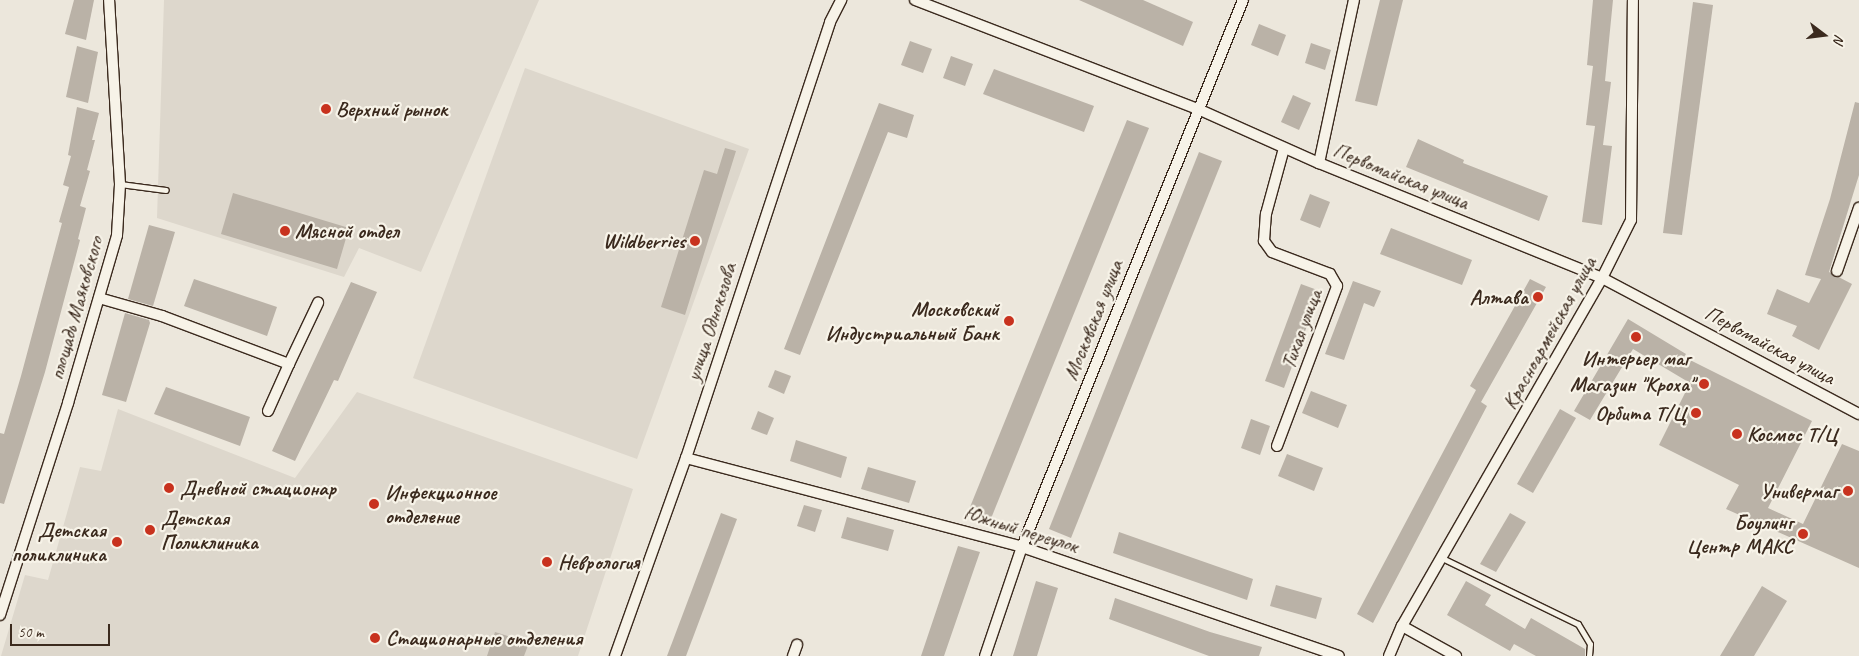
<!DOCTYPE html>
<meta charset="utf-8">
<style>
body{margin:0}
#map{position:relative;width:1859px;height:656px;overflow:hidden;background:#ece7dc;font-family:Caveat,sans-serif}
div>[style]{position:absolute}
[style*='--x']{left:calc(var(--x)*1px);top:calc(var(--y)*1px);width:calc(var(--w)*1px);rotate:calc(var(--a)*1deg)}
.built>*{inset:0;background:#ddd7cc}
.building>*{inset:0;background:#bab2a7}
.roads{filter:drop-shadow(1px 0 #3b2a1e) drop-shadow(-1px 0 #3b2a1e) drop-shadow(0 1px #3b2a1e) drop-shadow(0 -1px #3b2a1e)}
.lane>*{height:5px;margin:-2.5px;padding:0 2.5px;transform-origin:2.5px;border-radius:2.5px;background:#f7f3e8}
.street>*{height:10px;margin:-5px;padding:0 5px;transform-origin:5px;border-radius:5px;background:#f7f3e8}
.dots>*{width:14px;height:14px;translate:-50% -50%;box-sizing:border-box;border:2px solid #f7f3e8;border-radius:50%}
span{translate:-50% -50%;white-space:nowrap;text-align:center;line-height:1.15;-webkit-text-stroke:4.5px #f7f3e8;paint-order:stroke}
.poi-label{font-size:21px;color:#3b2a1e;font-weight:700}
.left{translate:0 -50%;text-align:left}
.right{translate:-100% -50%;text-align:right}
.street-label{font-size:21px;color:#3b2a1e}
.north{position:absolute;left:1799px;top:10px;width:50px;height:50px;-webkit-text-stroke:4px #f7f3e8;paint-order:stroke;rotate:105deg;font-size:14px;font-weight:700;line-height:20px;text-align:center;color:#3b2a1e}
.north::after{content:'';display:block;margin:auto;width:18px;height:22px;background:#3b2a1e;clip-path:polygon(50% 0,100% 100%,50% 72%,0 100%)}
.scale{position:absolute;left:10px;top:624px;width:100px;height:22px;box-sizing:border-box;border:2px solid #3b2a1e;border-top:0;padding-left:6px;font-size:15px;line-height:18px;white-space:nowrap;color:#3b2a1e;-webkit-text-stroke:4px #f7f3e8;paint-order:stroke}
</style>
<div id="map">
<div class="built">
<div style="clip-path:polygon(164px 0,539px 0,421px 272px,359px 248px,344px 277px,157px 218px)"></div>
<div style="clip-path:polygon(525px 68px,749px 149px,637px 459px,413px 378px)"></div>
<div style="clip-path:polygon(357px 392px,633px 489px,578px 656px,1px 656px,25px 575px,48px 580px,80px 467px,101px 471px,118px 409px,295px 478px)"></div>
</div>
<div class="building">
<div style="clip-path:polygon(74px 0,94px 0,86px 40px,65px 34px)"></div>
<div style="clip-path:polygon(1079px 0,1143px 0,1193px 22px,1183px 46px)"></div>
<div style="clip-path:polygon(1380px 0,1403px 0,1377px 106px,1355px 101px)"></div>
<div style="clip-path:polygon(1593px 0,1613px 0,1605px 81px,1611px 82px,1603px 145px,1612px 146px,1602px 225px,1582px 222px,1595px 126px,1586px 125px,1593px 66px,1587px 65px)"></div>
<div style="clip-path:polygon(1693px 2px,1713px 5px,1682px 235px,1663px 233px)"></div>
<div style="clip-path:polygon(1259px 24px,1286px 35px,1278px 56px,1251px 45px)"></div>
<div style="clip-path:polygon(910px 41px,932px 49px,923px 73px,901px 65px)"></div>
<div style="clip-path:polygon(1311px 43px,1331px 50px,1325px 70px,1305px 63px)"></div>
<div style="clip-path:polygon(77px 46px,98px 52px,88px 103px,66px 97px)"></div>
<div style="clip-path:polygon(951px 56px,973px 64px,965px 86px,943px 78px)"></div>
<div style="clip-path:polygon(994px 69px,1094px 106px,1084px 132px,983px 94px)"></div>
<div style="clip-path:polygon(1293px 95px,1311px 103px,1299px 130px,1281px 122px)"></div>
<div style="clip-path:polygon(1855px 102px,1859px 103px,1859px 175px,1829px 272px,1852px 284px,1819px 350px,1792px 336px,1797px 326px,1767px 314px,1777px 289px,1809px 303px,1821px 279px,1805px 275px,1830px 199px)"></div>
<div style="clip-path:polygon(879px 103px,914px 115px,907px 138px,888px 132px,800px 355px,784px 349px)"></div>
<div style="clip-path:polygon(77px 107px,99px 113px,92px 140px,95px 140px,87px 170px,90px 171px,80px 206px,86px 208px,78px 239px,80px 240px,45px 372px,4px 504px,0 503px,0 433px,4px 434px,21px 376px,62px 223px,59px 222px,69px 187px,63px 185px,71px 156px,68px 155px)"></div>
<div style="clip-path:polygon(1127px 120px,1149px 128px,990px 521px,968px 512px)"></div>
<div style="clip-path:polygon(1418px 139px,1464px 160px,1463px 163px,1548px 196px,1539px 221px,1406px 167px)"></div>
<div style="clip-path:polygon(725px 148px,736px 151px,685px 315px,661px 307px,704px 170px,717px 174px)"></div>
<div style="clip-path:polygon(1199px 152px,1222px 161px,1071px 538px,1049px 529px)"></div>
<div style="clip-path:polygon(233px 193px,349px 228px,337px 269px,221px 234px)"></div>
<div style="clip-path:polygon(1310px 194px,1330px 202px,1320px 228px,1300px 220px)"></div>
<div style="clip-path:polygon(149px 225px,175px 232px,153px 306px,128px 299px)"></div>
<div style="clip-path:polygon(1391px 228px,1472px 260px,1462px 285px,1380px 254px)"></div>
<div style="clip-path:polygon(194px 279px,277px 307px,267px 336px,184px 306px)"></div>
<div style="clip-path:polygon(1530px 279px,1546px 287px,1481px 402px,1487px 406px,1373px 623px,1357px 614px,1476px 390px,1470px 386px)"></div>
<div style="clip-path:polygon(1353px 281px,1381px 291px,1374px 307px,1364px 303px,1344px 360px,1325px 354px)"></div>
<div style="clip-path:polygon(351px 282px,377px 292px,338px 381px,334px 380px,295px 461px,272px 451px)"></div>
<div style="clip-path:polygon(1301px 284px,1320px 291px,1284px 388px,1265px 381px)"></div>
<div style="clip-path:polygon(125px 313px,149px 320px,150px 323px,126px 402px,102px 395px)"></div>
<div style="clip-path:polygon(1628px 319px,1686px 354px,1684px 357px,1812px 421px,1768px 508px,1803px 524px,1842px 444px,1859px 451px,1859px 568px,1726px 509px,1739px 485px,1659px 445px,1690px 383px,1633px 349px,1590px 420px,1574px 411px)"></div>
<div style="clip-path:polygon(775px 370px,791px 376px,784px 394px,768px 387px)"></div>
<div style="clip-path:polygon(166px 387px,250px 417px,240px 446px,154px 414px)"></div>
<div style="clip-path:polygon(1311px 391px,1347px 405px,1338px 428px,1302px 413px)"></div>
<div style="clip-path:polygon(1560px 409px,1576px 418px,1533px 493px,1517px 484px)"></div>
<div style="clip-path:polygon(758px 411px,774px 418px,767px 435px,751px 429px)"></div>
<div style="clip-path:polygon(1251px 419px,1270px 426px,1260px 455px,1241px 448px)"></div>
<div style="clip-path:polygon(796px 440px,847px 457px,841px 478px,790px 461px)"></div>
<div style="clip-path:polygon(1287px 454px,1323px 468px,1314px 491px,1278px 476px)"></div>
<div style="clip-path:polygon(868px 467px,916px 481px,909px 503px,861px 489px)"></div>
<div style="clip-path:polygon(804px 505px,822px 510px,815px 532px,797px 526px)"></div>
<div style="clip-path:polygon(721px 513px,737px 519px,709px 595px,686px 656px,667px 656px)"></div>
<div style="clip-path:polygon(1510px 513px,1526px 522px,1496px 572px,1480px 564px)"></div>
<div style="clip-path:polygon(847px 517px,894px 530px,888px 551px,841px 538px)"></div>
<div style="clip-path:polygon(1119px 532px,1253px 579px,1247px 600px,1113px 553px)"></div>
<div style="clip-path:polygon(958px 546px,980px 552px,973px 572px,944px 656px,921px 656px)"></div>
<div style="clip-path:polygon(1036px 581px,1058px 588px,1041px 643px,1037px 656px,1013px 656px)"></div>
<div style="clip-path:polygon(1466px 581px,1491px 595px,1485px 605px,1525px 629px,1531px 618px,1585px 649px,1585px 656px,1536px 656px,1514px 644px,1510px 651px,1447px 615px)"></div>
<div style="clip-path:polygon(1276px 585px,1322px 598px,1316px 619px,1270px 606px)"></div>
<div style="clip-path:polygon(1762px 586px,1787px 601px,1754px 656px,1720px 656px)"></div>
<div style="clip-path:polygon(1115px 598px,1210px 632px,1262px 647px,1259px 656px,1209px 656px,1109px 619px)"></div>
<div style="clip-path:polygon(495px 632px,529px 643px,524px 656px,487px 656px)"></div>
</div>
<div class="roads">
<div class="lane">
<div style="--x:120;--y:184;--w:46;--a:7.4"></div>
<div style="--x:1442;--y:558;--w:151;--a:25.9"></div>
<div style="--x:1578;--y:624;--w:23;--a:59"></div>
<div style="--x:1590;--y:644;--w:12;--a:95"></div>
</div>
<div class="street">
<div style="--x:915;--y:0;--w:303;--a:21.1"></div>
<div style="--x:1198;--y:109;--w:133;--a:24.1"></div>
<div style="--x:1319;--y:163;--w:305;--a:22.1"></div>
<div style="--x:1602;--y:278;--w:291;--a:27.9"></div>
<div style="--x:1319;--y:163;--w:167;--a:-77.9"></div>
<div style="--x:1837;--y:271;--w:67;--a:-70.8"></div>
<div style="--x:99;--y:298;--w:66;--a:15.9"></div>
<div style="--x:162;--y:316;--w:136;--a:20.7"></div>
<div style="--x:289;--y:364;--w:68;--a:-64.6"></div>
<div style="--x:268;--y:411;--w:51;--a:-65.9"></div>
<div style="--x:1277;--y:446;--w:171;--a:-69.4"></div>
<div style="--x:1337;--y:286;--w:14;--a:-120"></div>
<div style="--x:1330;--y:274;--w:62;--a:-159.2"></div>
<div style="--x:1272;--y:252;--w:14;--a:-126"></div>
<div style="--x:1264;--y:241;--w:27;--a:-86"></div>
<div style="--x:1266;--y:214;--w:68;--a:-74.7"></div>
<div style="--x:686;--y:458;--w:348;--a:14.8"></div>
<div style="--x:1022;--y:547;--w:335;--a:19"></div>
<div style="--x:0;--y:615;--w:223;--a:-72.2"></div>
<div style="--x:68;--y:403;--w:175;--a:-73.7"></div>
<div style="--x:117;--y:235;--w:51;--a:-86.6"></div>
<div style="--x:120;--y:184;--w:184;--a:-93.4"></div>
<div style="--x:1402;--y:626;--w:62;--a:29.1"></div>
<div style="--x:615;--y:656;--w:210;--a:-70.3"></div>
<div style="--x:686;--y:458;--w:459;--a:-71.7"></div>
<div style="--x:830;--y:22;--w:25;--a:-63"></div>
<div style="--x:793;--y:656;--w:12;--a:-70"></div>
<div style="--x:985;--y:656;--w:115;--a:-71.3"></div>
<div style="--x:1022;--y:547;--w:590;--a:-68"></div>
<div style="--x:1389;--y:656;--w:33;--a:-67"></div>
<div style="--x:1402;--y:626;--w:401;--a:-60.1"></div>
<div style="--x:1602;--y:278;--w:65;--a:-63.4"></div>
<div style="--x:1631;--y:220;--w:220;--a:-89.5"></div>
</div>
</div>
<div class="dots">
<div style="left:326px;top:109px;background:#c8321e"></div>
<div style="left:285px;top:231px;background:#c8321e"></div>
<div style="left:695px;top:241px;background:#c8321e"></div>
<div style="left:1538px;top:297px;background:#c8321e"></div>
<div style="left:1009px;top:321px;background:#c8321e"></div>
<div style="left:1636px;top:337px;background:#c8321e"></div>
<div style="left:1704px;top:384px;background:#c8321e"></div>
<div style="left:1696px;top:413px;background:#c8321e"></div>
<div style="left:1737px;top:434px;background:#c8321e"></div>
<div style="left:169px;top:488px;background:#c8321e"></div>
<div style="left:1848px;top:491px;background:#c8321e"></div>
<div style="left:374px;top:504px;background:#c8321e"></div>
<div style="left:150px;top:530px;background:#c8321e"></div>
<div style="left:1803px;top:534px;background:#c8321e"></div>
<div style="left:117px;top:542px;background:#c8321e"></div>
<div style="left:547px;top:562px;background:#c8321e"></div>
<div style="left:375px;top:638px;background:#c8321e"></div>
</div>
<div class="poi-label">
<span class="left" style="left:336px;top:109px">Верхний рынок</span>
<span class="left" style="left:295px;top:231px">Мясной отдел</span>
<span class="right" style="left:685px;top:241px">Wildberries</span>
<span class="right" style="left:1528px;top:297px">Алтава</span>
<span class="right" style="left:999px;top:321px">Московский<br>Индустриальный Банк</span>
<span style="left:1636px;top:358px">Интерьер маг</span>
<span class="right" style="left:1694px;top:384px">Магазин "Кроха"</span>
<span class="right" style="left:1686px;top:413px">Орбита Т/Ц</span>
<span class="left" style="left:1747px;top:434px">Космос Т/Ц</span>
<span class="left" style="left:180px;top:488px">Дневной стационар</span>
<span class="right" style="left:1838px;top:491px">Универмаг</span>
<span class="left" style="left:385px;top:504px">Инфекционное<br>отделение</span>
<span class="left" style="left:161px;top:530px">Детская<br>Поликлиника</span>
<span class="right" style="left:1793px;top:534px">Боулинг<br>Центр МАКС</span>
<span class="right" style="left:106px;top:542px">Детская<br>поликлиника</span>
<span class="left" style="left:558px;top:562px">Неврология</span>
<span class="left" style="left:386px;top:638px">Стационарные отделения</span>
</div>
<div class="street-label">
<span style="left:1401px;top:176px;rotate:22deg">Первомайская улица</span>
<span style="left:76px;top:308px;rotate:-74deg">площадь Маяковского</span>
<span style="left:1093px;top:320px;rotate:-68deg">Московская улица</span>
<span style="left:711px;top:322px;rotate:-72deg">улица Однокозова</span>
<span style="left:1301px;top:329px;rotate:-70deg">Тихая улица</span>
<span style="left:1549px;top:333px;rotate:-61deg">Красноармейская улица</span>
<span style="left:1770px;top:345px;rotate:28deg">Первомайская улица</span>
<span style="left:1021px;top:529px;rotate:17deg">Южный переулок</span>
</div>
<div class="north">N</div>
<div class="scale">50 m</div>
</div>
